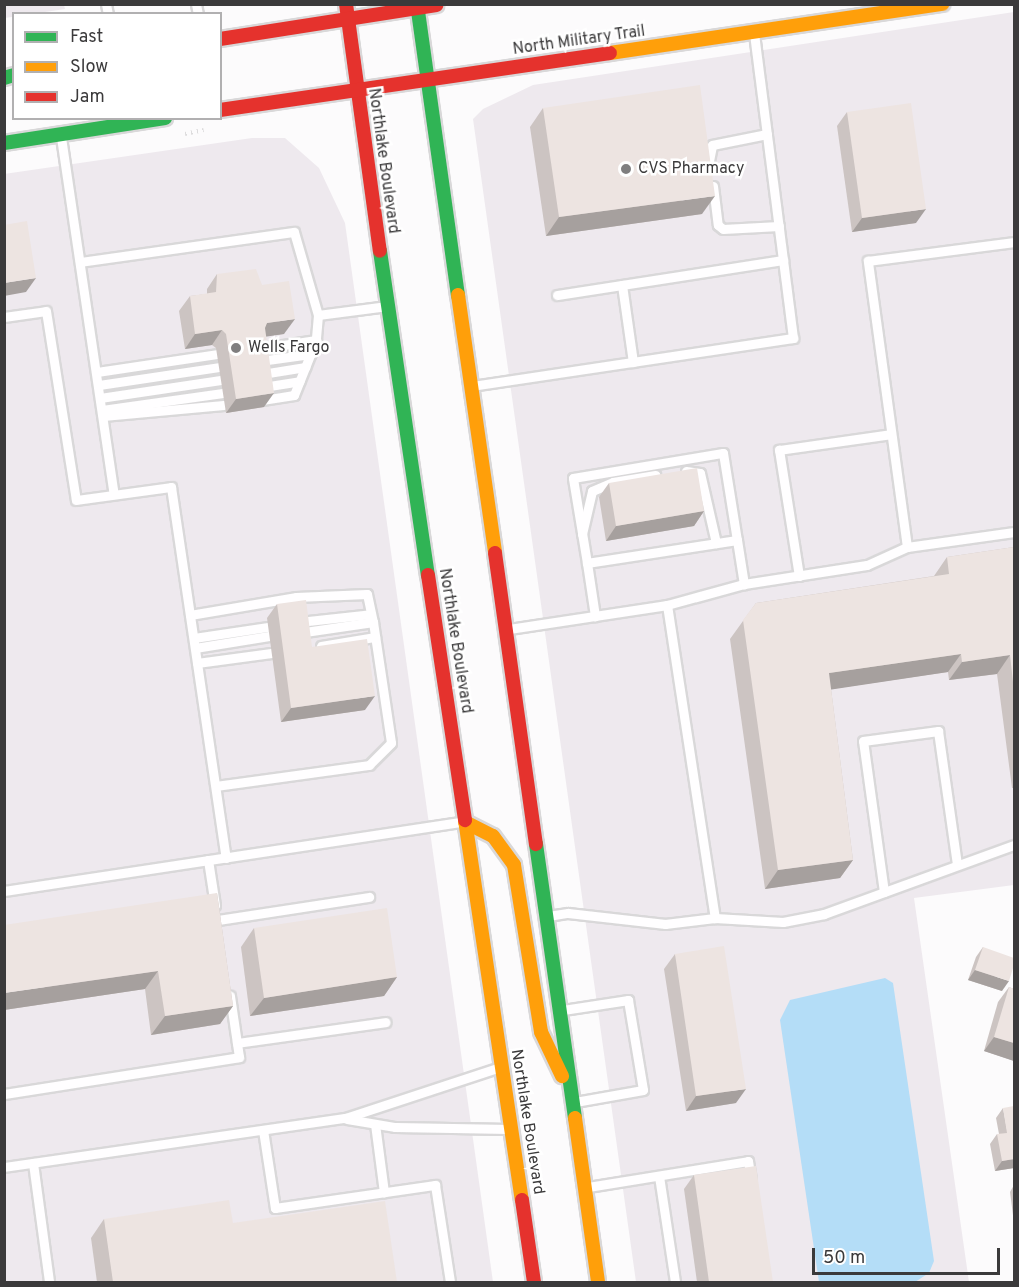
<!DOCTYPE html>
<style>
body{margin:0}
#map{position:relative;width:1019px;height:1287px;overflow:hidden;background:#fcfbfc;font-family:Overpass,sans-serif}
div>[style]{position:absolute}
[style*='--x']{left:calc(var(--x)*1px);top:calc(var(--y)*1px);width:calc(var(--w)*1px);rotate:calc(var(--a)*1deg)}
.built>*{inset:0;background:#eee9ee}
.water>*{inset:0;background:#b4ddf7}
.path>*{height:4px;margin-top:-2px;transform-origin:0;background:repeating-linear-gradient(90deg,#dddcdd 0 1.5px,transparent 0 6px)}
.roads{filter:drop-shadow(2px 0 #d9d8d9) drop-shadow(-2px 0 #d9d8d9) drop-shadow(0 2px #d9d8d9) drop-shadow(0 -2px #d9d8d9)}
.lane>*{height:9px;margin:-4.5px;padding:0 4.5px;transform-origin:4.5px;border-radius:4.5px;background:#fffeff}
.fast>*{height:14px;margin:-7px;padding:0 7px;transform-origin:7px;border-radius:7px;background:#30b455}
.slow>*{height:14px;margin:-7px;padding:0 7px;transform-origin:7px;border-radius:7px;background:#ff9f0a}
.jam>*{height:14px;margin:-7px;padding:0 7px;transform-origin:7px;border-radius:7px;background:#e5322d}
.wall>*{inset:0;background:#ccc4c2}
.shaded-wall>*{inset:0;background:#a6a09e}
.building>*{inset:0;background:#ede4e1}
.dots>*{width:16px;height:16px;translate:-50% -50%;box-sizing:border-box;border:3px solid #fff;border-radius:50%}
span{translate:-50% -50%;white-space:nowrap;text-align:center;line-height:1.15;-webkit-text-stroke:5px #fff;paint-order:stroke}
.street-label{font-size:16px;color:#3b3a3b}
.poi-label{font-size:16px;color:#3b3a3b}
.left{translate:0 -50%;text-align:left}
.frame{position:absolute;inset:0;border:6px solid #3b3a3b;pointer-events:none}
.legend{position:absolute;left:12px;top:12px;width:210px;height:108px;box-sizing:border-box;background:#fff;border:2px solid #b1b0b1;margin:0;padding:8px 10px;list-style:none;font-size:18px;color:#3b3a3b}
.legend li{display:flex;align-items:center;gap:12px;height:30px}
.legend b{width:30px;border:2px solid #b1b0b1}
.scale{position:absolute;left:812px;top:1248px;width:188px;height:27px;box-sizing:border-box;border:3px solid #3b3a3b;border-top:0;padding-left:8px;font-size:18px;line-height:21px;white-space:nowrap;color:#3b3a3b;-webkit-text-stroke:4px #fff;paint-order:stroke}
</style>
<div id="map">
<div class="built">
<div style="clip-path:polygon(5px 4px,64px 5px,65px 9px,5px 18px)"></div>
<div style="clip-path:polygon(1014px 12px,1014px 885px,914px 898px,969px 1282px,636px 1282px,473px 119px,483px 109px,533px 85px)"></div>
<div style="clip-path:polygon(252px 138px,285px 138px,319px 168px,345px 223px,493px 1282px,5px 1282px,4px 174px)"></div>
</div>
<div class="water">
<div style="clip-path:polygon(885px 978px,893px 983px,934px 1261px,929px 1273px,915px 1282px,819px 1282px,780px 1020px,790px 1000px)"></div>
</div>
<div class="path">
<div style="--x:185;--y:134;--w:19;--a:-12"></div>
</div>
<div class="roads">
<div class="lane">
<div style="--x:106;--y:4;--w:10;--a:79"></div>
<div style="--x:196;--y:4;--w:10;--a:79"></div>
<div style="--x:61;--y:137;--w:361;--a:81.6"></div>
<div style="--x:709;--y:161;--w:16;--a:-79"></div>
<div style="--x:712;--y:145;--w:56;--a:-11.3"></div>
<div style="--x:713;--y:186;--w:39;--a:83"></div>
<div style="--x:718;--y:225;--w:6;--a:39"></div>
<div style="--x:723;--y:229;--w:56;--a:-3.1"></div>
<div style="--x:80;--y:262;--w:216;--a:-8"></div>
<div style="--x:294;--y:232;--w:86;--a:73.9"></div>
<div style="--x:318;--y:315;--w:25;--a:95"></div>
<div style="--x:316;--y:340;--w:59;--a:111.8"></div>
<div style="--x:294;--y:395;--w:31;--a:171"></div>
<div style="--x:622;--y:285;--w:78;--a:81.9"></div>
<div style="--x:557;--y:295;--w:229;--a:-8.8"></div>
<div style="--x:318;--y:315;--w:70;--a:-7.4"></div>
<div style="--x:4;--y:317;--w:42;--a:-8.1"></div>
<div style="--x:46;--y:311;--w:191;--a:81"></div>
<div style="--x:76;--y:500;--w:96;--a:-7.8"></div>
<div style="--x:171;--y:487;--w:375;--a:81.6"></div>
<div style="--x:256;--y:349;--w:61;--a:-8.5"></div>
<div style="--x:260;--y:361;--w:51;--a:-7.8"></div>
<div style="--x:97;--y:372;--w:121;--a:-8.5"></div>
<div style="--x:262;--y:374;--w:44;--a:-9.2"></div>
<div style="--x:99;--y:385;--w:121;--a:-8.5"></div>
<div style="--x:472;--y:386;--w:325;--a:-8.5"></div>
<div style="--x:793;--y:338;--w:306;--a:-97.3"></div>
<div style="--x:263;--y:387;--w:37;--a:-9"></div>
<div style="--x:100;--y:398;--w:122;--a:-8.5"></div>
<div style="--x:102;--y:410;--w:122;--a:-8"></div>
<div style="--x:103;--y:416;--w:121;--a:-5.2"></div>
<div style="--x:686;--y:471;--w:14;--a:8"></div>
<div style="--x:700;--y:473;--w:72;--a:77.1"></div>
<div style="--x:582;--y:534;--w:44;--a:-76.9"></div>
<div style="--x:592;--y:491;--w:23;--a:-23"></div>
<div style="--x:613;--y:482;--w:43;--a:-9.5"></div>
<div style="--x:737;--y:540;--w:152;--a:171.3"></div>
<div style="--x:587;--y:563;--w:86;--a:-99.4"></div>
<div style="--x:573;--y:478;--w:152;--a:-9.5"></div>
<div style="--x:723;--y:453;--w:88;--a:80.9"></div>
<div style="--x:737;--y:540;--w:45;--a:81"></div>
<div style="--x:907;--y:547;--w:289;--a:-97.8"></div>
<div style="--x:868;--y:261;--w:147;--a:-7.4"></div>
<div style="--x:587;--y:563;--w:54;--a:81.4"></div>
<div style="--x:799;--y:576;--w:128;--a:-99"></div>
<div style="--x:779;--y:450;--w:113;--a:-8.1"></div>
<div style="--x:667;--y:605;--w:317;--a:81.3"></div>
<div style="--x:190;--y:615;--w:108;--a:-9.6"></div>
<div style="--x:296;--y:597;--w:71;--a:-2.4"></div>
<div style="--x:367;--y:594;--w:29;--a:78"></div>
<div style="--x:373;--y:622;--w:122;--a:81.5"></div>
<div style="--x:391;--y:743;--w:31;--a:135"></div>
<div style="--x:369;--y:765;--w:154;--a:172.2"></div>
<div style="--x:299;--y:622;--w:72;--a:-6.3"></div>
<div style="--x:509;--y:629;--w:160;--a:-8.6"></div>
<div style="--x:667;--y:605;--w:80;--a:-15.3"></div>
<div style="--x:744;--y:584;--w:124;--a:-8.8"></div>
<div style="--x:867;--y:565;--w:44;--a:-24.2"></div>
<div style="--x:907;--y:547;--w:108;--a:-8"></div>
<div style="--x:298;--y:633;--w:76;--a:-8.3"></div>
<div style="--x:194;--y:638;--w:75;--a:-8.5"></div>
<div style="--x:321;--y:646;--w:55;--a:-9.5"></div>
<div style="--x:195;--y:648;--w:75;--a:-9.2"></div>
<div style="--x:197;--y:663;--w:75;--a:-7.7"></div>
<div style="--x:208;--y:860;--w:46;--a:81.2"></div>
<div style="--x:4;--y:891;--w:463;--a:-8.6"></div>
<div style="--x:884;--y:892;--w:152;--a:-97.9"></div>
<div style="--x:863;--y:741;--w:76;--a:-7.6"></div>
<div style="--x:938;--y:731;--w:135;--a:81.9"></div>
<div style="--x:548;--y:916;--w:20;--a:-9"></div>
<div style="--x:568;--y:913;--w:98;--a:6.5"></div>
<div style="--x:665;--y:924;--w:50;--a:-6.8"></div>
<div style="--x:715;--y:918;--w:68;--a:3.4"></div>
<div style="--x:783;--y:922;--w:42;--a:-11"></div>
<div style="--x:824;--y:914;--w:202;--a:-20"></div>
<div style="--x:218;--y:920;--w:153;--a:-8.7"></div>
<div style="--x:563;--y:1010;--w:66;--a:-8.7"></div>
<div style="--x:628;--y:1000;--w:91;--a:80.5"></div>
<div style="--x:643;--y:1090;--w:69;--a:170"></div>
<div style="--x:237;--y:1043;--w:150;--a:-8"></div>
<div style="--x:4;--y:1094;--w:238;--a:-8.9"></div>
<div style="--x:239;--y:1057;--w:62;--a:-98.4"></div>
<div style="--x:347;--y:1119;--w:49;--a:9.5"></div>
<div style="--x:395;--y:1127;--w:114;--a:1"></div>
<div style="--x:375;--y:1124;--w:69;--a:82.5"></div>
<div style="--x:263;--y:1130;--w:79;--a:81.3"></div>
<div style="--x:275;--y:1208;--w:162;--a:-8.2"></div>
<div style="--x:435;--y:1185;--w:98;--a:81.2"></div>
<div style="--x:33;--y:1163;--w:120;--a:82.3"></div>
<div style="--x:4;--y:1167;--w:345;--a:-8.2"></div>
<div style="--x:345;--y:1118;--w:163;--a:-18.2"></div>
<div style="--x:659;--y:1176;--w:107;--a:81.4"></div>
<div style="--x:588;--y:1187;--w:162;--a:-9.2"></div>
<div style="--x:748;--y:1161;--w:18;--a:81"></div>
</div>
<div class="fast">
<div style="--x:417;--y:4;--w:294;--a:82"></div>
<div style="--x:4;--y:78;--w:10;--a:-17"></div>
<div style="--x:4;--y:143;--w:163;--a:-8.8"></div>
<div style="--x:380;--y:251;--w:328;--a:81.6"></div>
<div style="--x:536;--y:844;--w:277;--a:81.9"></div>
</div>
<div class="slow">
<div style="--x:610;--y:53;--w:336;--a:-8.4"></div>
<div style="--x:458;--y:295;--w:261;--a:81.8"></div>
<div style="--x:465;--y:820;--w:384;--a:81.5"></div>
<div style="--x:465;--y:822;--w:31;--a:27"></div>
<div style="--x:493;--y:836;--w:36;--a:54"></div>
<div style="--x:514;--y:865;--w:169;--a:80.8"></div>
<div style="--x:541;--y:1032;--w:49;--a:64.5"></div>
<div style="--x:575;--y:1118;--w:166;--a:82"></div>
</div>
<div class="jam">
<div style="--x:346;--y:4;--w:249;--a:82.2"></div>
<div style="--x:220;--y:39;--w:219;--a:-8.9"></div>
<div style="--x:220;--y:110;--w:394;--a:-8.3"></div>
<div style="--x:495;--y:553;--w:294;--a:82"></div>
<div style="--x:428;--y:575;--w:248;--a:81.4"></div>
<div style="--x:522;--y:1200;--w:83;--a:81.7"></div>
</div>
</div>
<div class="wall">
<div style="clip-path:polygon(543px 108px,702px 214px,546px 236px,530px 127px)"></div>
<div style="clip-path:polygon(847px 112px,916px 223px,852px 232px,837px 126px)"></div>
<div style="clip-path:polygon(217px 274px,262px 285px,284px 334px,266px 336px,264px 407px,226px 413px,216px 348px,212px 345px,185px 349px,179px 311px,190px 296px,207px 294px,207px 289px)"></div>
<div style="clip-path:polygon(609px 483px,704px 511px,694px 526px,606px 541px,599px 497px)"></div>
<div style="clip-path:polygon(1014px 547px,1014px 788px,1012px 788px,997px 674px,949px 680px,948px 672px,831px 689px,853px 860px,840px 878px,765px 889px,730px 639px,756px 603px,934px 576px,947px 557px)"></div>
<div style="clip-path:polygon(277px 604px,312px 647px,365px 710px,281px 722px,267px 618px)"></div>
<div style="clip-path:polygon(217px 893px,233px 1006px,220px 1024px,151px 1035px,145px 989px,4px 1010px)"></div>
<div style="clip-path:polygon(254px 928px,397px 977px,384px 996px,250px 1016px,241px 947px)"></div>
<div style="clip-path:polygon(983px 947px,1002px 991px,968px 980px,976px 957px)"></div>
<div style="clip-path:polygon(675px 954px,736px 1103px,686px 1111px,664px 969px)"></div>
<div style="clip-path:polygon(1009px 987px,1014px 989px,1014px 1061px,984px 1051px,998px 1002px)"></div>
<div style="clip-path:polygon(1003px 1108px,1014px 1168px,995px 1171px,990px 1144px,997px 1134px,999px 1134px,996px 1118px)"></div>
<div style="clip-path:polygon(694px 1175px,773px 1282px,697px 1282px,684px 1189px)"></div>
<div style="clip-path:polygon(1014px 1185px,1014px 1223px,1010px 1192px)"></div>
<div style="clip-path:polygon(104px 1219px,233px 1223px,397px 1282px,97px 1282px,91px 1238px)"></div>
</div>
<div class="shaded-wall">
<div style="clip-path:polygon(715px 196px,702px 214px,546px 236px,559px 217px)"></div>
<div style="clip-path:polygon(926px 209px,916px 223px,852px 232px,862px 218px)"></div>
<div style="clip-path:polygon(36px 278px,26px 292px,4px 296px,4px 283px)"></div>
<div style="clip-path:polygon(295px 319px,284px 334px,257px 338px,267px 323px)"></div>
<div style="clip-path:polygon(222px 330px,212px 345px,185px 349px,195px 334px)"></div>
<div style="clip-path:polygon(274px 393px,264px 407px,226px 413px,236px 399px)"></div>
<div style="clip-path:polygon(704px 511px,694px 526px,606px 541px,616px 526px)"></div>
<div style="clip-path:polygon(961px 654px,948px 672px,815px 692px,829px 673px)"></div>
<div style="clip-path:polygon(1010px 655px,997px 674px,949px 680px,962px 662px)"></div>
<div style="clip-path:polygon(375px 696px,365px 710px,281px 722px,291px 708px)"></div>
<div style="clip-path:polygon(853px 860px,840px 878px,765px 889px,778px 870px)"></div>
<div style="clip-path:polygon(975px 970px,1009px 981px,1002px 991px,968px 980px)"></div>
<div style="clip-path:polygon(158px 971px,145px 989px,4px 1010px,4px 993px)"></div>
<div style="clip-path:polygon(397px 977px,384px 996px,250px 1016px,264px 998px)"></div>
<div style="clip-path:polygon(233px 1006px,220px 1024px,151px 1035px,165px 1016px)"></div>
<div style="clip-path:polygon(994px 1037px,1014px 1043px,1014px 1061px,984px 1051px)"></div>
<div style="clip-path:polygon(746px 1089px,736px 1103px,686px 1111px,696px 1096px)"></div>
<div style="clip-path:polygon(1014px 1159px,1014px 1168px,995px 1171px,1002px 1161px)"></div>
</div>
<div class="building">
<div style="clip-path:polygon(700px 85px,715px 196px,559px 217px,543px 108px)"></div>
<div style="clip-path:polygon(911px 103px,926px 209px,862px 218px,847px 112px)"></div>
<div style="clip-path:polygon(27px 221px,36px 278px,4px 283px,4px 225px)"></div>
<div style="clip-path:polygon(256px 269px,262px 285px,289px 281px,295px 319px,267px 323px,265px 328px,274px 393px,236px 399px,226px 334px,222px 330px,195px 334px,190px 296px,216px 292px,217px 274px)"></div>
<div style="clip-path:polygon(697px 468px,704px 511px,616px 526px,609px 483px)"></div>
<div style="clip-path:polygon(1014px 547px,1014px 691px,1010px 655px,962px 662px,961px 654px,829px 673px,853px 860px,778px 870px,743px 620px,756px 603px,949px 574px,947px 557px)"></div>
<div style="clip-path:polygon(306px 600px,312px 647px,367px 639px,375px 696px,291px 708px,277px 604px)"></div>
<div style="clip-path:polygon(217px 893px,233px 1006px,165px 1016px,158px 971px,4px 993px,4px 925px)"></div>
<div style="clip-path:polygon(387px 908px,397px 977px,264px 998px,254px 928px)"></div>
<div style="clip-path:polygon(724px 946px,746px 1089px,696px 1096px,675px 954px)"></div>
<div style="clip-path:polygon(983px 947px,1014px 958px,1014px 965px,1009px 981px,975px 970px)"></div>
<div style="clip-path:polygon(1009px 987px,1014px 989px,1014px 1043px,994px 1037px)"></div>
<div style="clip-path:polygon(1014px 1106px,1014px 1159px,1002px 1161px,997px 1134px,1007px 1133px,1003px 1108px)"></div>
<div style="clip-path:polygon(756px 1166px,773px 1282px,709px 1282px,694px 1175px)"></div>
<div style="clip-path:polygon(229px 1200px,233px 1223px,385px 1201px,397px 1282px,113px 1282px,104px 1219px)"></div>
</div>
<div class="dots">
<div style="left:626px;top:169px;background:#7f7e7f"></div>
<div style="left:236px;top:348px;background:#7f7e7f"></div>
</div>
<div class="street-label">
<span style="left:579px;top:41px;rotate:-8deg">North Military Trail</span>
<span style="left:383px;top:161px;rotate:82deg">Northlake Boulevard</span>
<span style="left:455px;top:641px;rotate:81deg">Northlake Boulevard</span>
<span style="left:527px;top:1122px;rotate:81deg">Northlake Boulevard</span>
</div>
<div class="poi-label">
<span class="left" style="left:638px;top:169px">CVS Pharmacy</span>
<span class="left" style="left:248px;top:348px">Wells Fargo</span>
</div>
<div class="frame"></div>
<ul class="legend">
<li><b style="height:8px;background:#30b455"></b>Fast</li>
<li><b style="height:8px;background:#ff9f0a"></b>Slow</li>
<li><b style="height:8px;background:#e5322d"></b>Jam</li>
</ul>
<div class="scale">50 m</div>
</div>
